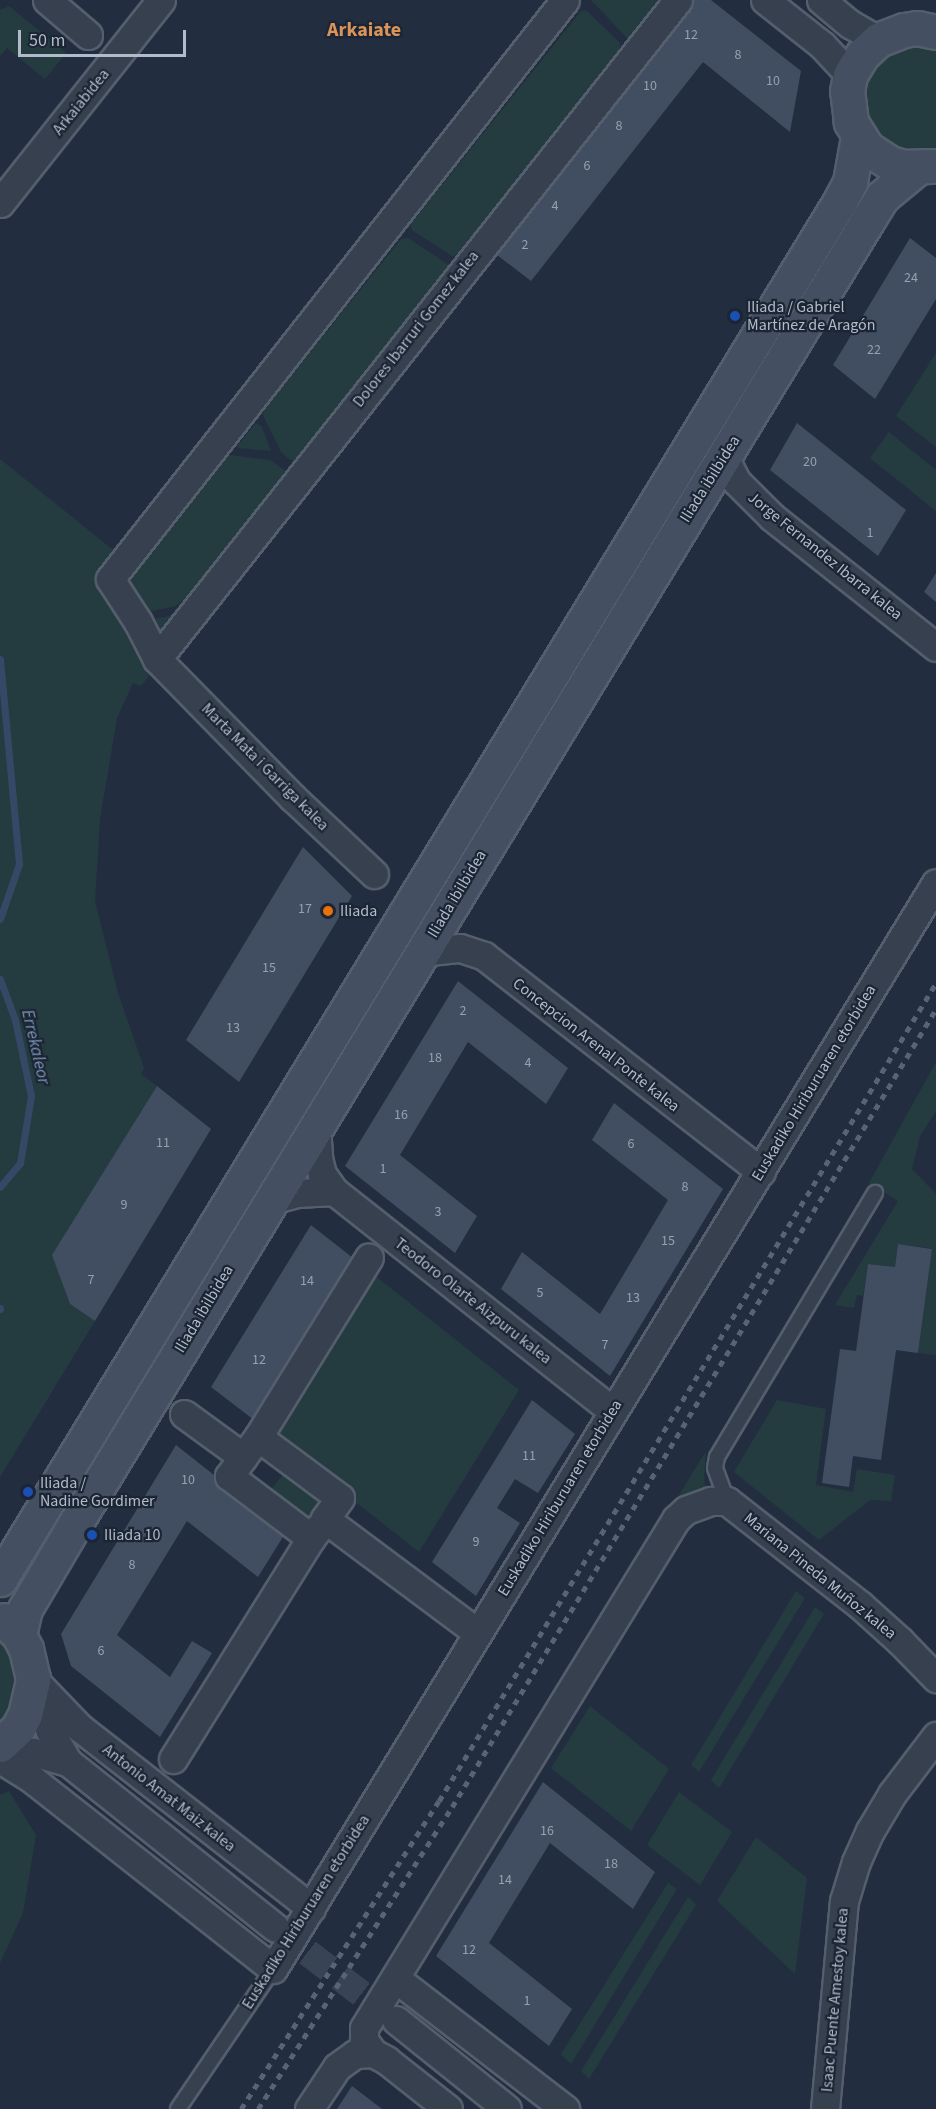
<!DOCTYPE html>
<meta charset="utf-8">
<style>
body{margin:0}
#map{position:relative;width:936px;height:2109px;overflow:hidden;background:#222e3f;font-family:"Source Sans 3",sans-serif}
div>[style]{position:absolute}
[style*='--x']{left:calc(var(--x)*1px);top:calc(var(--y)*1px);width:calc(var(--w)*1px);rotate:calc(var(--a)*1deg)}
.green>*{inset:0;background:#243c40}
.stream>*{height:7px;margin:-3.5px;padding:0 3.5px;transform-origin:3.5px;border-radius:3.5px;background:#354967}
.building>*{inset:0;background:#414e61}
.street-tunnel>*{height:27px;margin-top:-13.5px;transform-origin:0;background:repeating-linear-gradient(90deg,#384354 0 27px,transparent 0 41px)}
.roads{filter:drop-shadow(2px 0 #545e6c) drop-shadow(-2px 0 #545e6c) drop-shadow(0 2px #545e6c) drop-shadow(0 -2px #545e6c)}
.lane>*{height:14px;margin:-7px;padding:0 7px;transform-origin:7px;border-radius:7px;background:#36404e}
.street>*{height:27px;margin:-13.5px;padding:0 13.5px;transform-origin:13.5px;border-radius:13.5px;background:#36404e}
.secondary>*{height:33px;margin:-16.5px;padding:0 16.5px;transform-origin:16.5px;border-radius:16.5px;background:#444f62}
.rail>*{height:4.5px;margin-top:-2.25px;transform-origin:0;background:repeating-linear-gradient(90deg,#586476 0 6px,transparent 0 12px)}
.dots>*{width:16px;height:16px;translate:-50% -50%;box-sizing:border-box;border:3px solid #1b2533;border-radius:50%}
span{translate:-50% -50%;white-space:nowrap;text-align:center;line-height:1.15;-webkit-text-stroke:4.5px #1b2533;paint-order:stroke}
.number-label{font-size:14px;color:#96a0b0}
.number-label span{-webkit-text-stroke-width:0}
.street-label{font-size:16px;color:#b2bbca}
.poi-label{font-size:16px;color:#b2bbca}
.left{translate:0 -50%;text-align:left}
.water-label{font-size:18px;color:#7891b3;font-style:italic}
.quarter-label{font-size:20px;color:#db935c;font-weight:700}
.scale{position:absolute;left:18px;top:30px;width:168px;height:27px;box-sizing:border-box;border:3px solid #b2bbca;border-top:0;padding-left:8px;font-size:18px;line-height:21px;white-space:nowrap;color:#b2bbca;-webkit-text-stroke:4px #1b2533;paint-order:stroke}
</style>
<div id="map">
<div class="green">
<div style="clip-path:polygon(591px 0,658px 0,628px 39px)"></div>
<div style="clip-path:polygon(9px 6px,66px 53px,45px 79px,7px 48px,0 56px,0 10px)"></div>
<div style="clip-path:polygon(586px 10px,620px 43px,620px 51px,458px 255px,452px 256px,413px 231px,410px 225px,581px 11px)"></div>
<div style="clip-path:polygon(896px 43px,936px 43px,936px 150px,929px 153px,910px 154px,892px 149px,876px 138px,865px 122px,861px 85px,868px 67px)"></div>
<div style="clip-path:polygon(408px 238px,449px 265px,294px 461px,289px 459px,281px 452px,263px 415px,264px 410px,401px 239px)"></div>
<div style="clip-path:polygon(936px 353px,936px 447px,896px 416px)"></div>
<div style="clip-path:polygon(256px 423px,262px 427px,271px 451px,239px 448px,237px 446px)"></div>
<div style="clip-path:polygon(889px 432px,936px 470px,936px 511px,870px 458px)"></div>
<div style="clip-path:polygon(229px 455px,270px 460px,286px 471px,187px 598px,175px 606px,143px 613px,148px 620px,175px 615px,154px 669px,141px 686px,133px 683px,117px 718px,100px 819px,95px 901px,118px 993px,144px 1068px,141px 1074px,157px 1086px,53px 1255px,70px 1304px,95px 1321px,0 1477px,0 459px,117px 553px,126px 586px)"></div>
<div style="clip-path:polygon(439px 881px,449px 887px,34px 1571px,24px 1565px)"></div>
<div style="clip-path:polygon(936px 1062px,936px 1111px,920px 1136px,912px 1169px,936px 1194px,936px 1355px,918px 1353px,932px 1248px,898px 1244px,895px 1267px,868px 1264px,863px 1296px,857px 1295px,854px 1308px,835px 1305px,898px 1201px,869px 1183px)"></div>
<div style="clip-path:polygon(368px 1270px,519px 1390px,419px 1552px,268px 1433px)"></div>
<div style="clip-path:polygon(777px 1400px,826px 1409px,816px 1485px,853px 1492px,857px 1469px,895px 1475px,891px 1501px,870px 1500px,819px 1540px,734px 1472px)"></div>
<div style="clip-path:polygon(706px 1451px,704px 1482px,708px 1496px,668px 1513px)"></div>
<div style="clip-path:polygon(285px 1472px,320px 1501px,305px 1520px,269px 1492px)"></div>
<div style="clip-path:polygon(796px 1591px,805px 1598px,699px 1772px,691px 1765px)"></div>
<div style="clip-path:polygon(815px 1607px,824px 1614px,719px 1788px,711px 1780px)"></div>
<div style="clip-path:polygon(0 1637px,8px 1645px,17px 1665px,14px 1708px,0 1729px)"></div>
<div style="clip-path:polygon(590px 1706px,669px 1769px,631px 1831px,551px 1768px)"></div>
<div style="clip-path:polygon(9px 1791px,36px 1835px,23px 1913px,0 1963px,0 1795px)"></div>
<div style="clip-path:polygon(679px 1792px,732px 1832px,700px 1885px,647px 1845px)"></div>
<div style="clip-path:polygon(756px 1837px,807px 1878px,795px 1974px,717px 1901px)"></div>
<div style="clip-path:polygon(668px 1883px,677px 1889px,571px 2064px,561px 2054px)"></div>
<div style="clip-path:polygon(688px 1897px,696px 1905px,589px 2079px,581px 2071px)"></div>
</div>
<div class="stream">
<div style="--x:0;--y:659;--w:206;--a:84.7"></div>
<div style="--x:19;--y:864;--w:58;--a:109.1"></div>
<div style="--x:0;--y:979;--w:44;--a:69.9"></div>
<div style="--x:15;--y:1020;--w:78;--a:78.1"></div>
<div style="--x:31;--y:1096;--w:68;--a:99.3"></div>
<div style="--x:20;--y:1163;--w:31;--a:130"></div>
<div style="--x:0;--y:1308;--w:1;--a:90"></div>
</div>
<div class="building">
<div style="clip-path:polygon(684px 0,711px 0,801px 71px,790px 132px,703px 62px,531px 281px,488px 248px)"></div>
<div style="clip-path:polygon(910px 238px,936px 258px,936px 299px,875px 399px,833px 365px)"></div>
<div style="clip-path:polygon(797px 423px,906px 510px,878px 556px,770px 470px)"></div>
<div style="clip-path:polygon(936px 573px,936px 602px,924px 592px)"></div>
<div style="clip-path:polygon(303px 847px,352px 896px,239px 1082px,186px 1040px)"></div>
<div style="clip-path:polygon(458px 981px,568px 1068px,546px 1104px,468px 1042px,400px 1155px,477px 1216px,455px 1253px,345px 1166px)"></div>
<div style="clip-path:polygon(157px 1086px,211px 1129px,95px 1321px,70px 1304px,52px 1255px)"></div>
<div style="clip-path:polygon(614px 1103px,723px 1189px,610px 1376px,501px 1289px,522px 1252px,600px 1314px,668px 1200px,592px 1140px)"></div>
<div style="clip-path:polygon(311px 1225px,353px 1258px,254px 1420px,211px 1387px)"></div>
<div style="clip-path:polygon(898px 1244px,932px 1249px,918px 1353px,896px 1350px,881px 1460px,853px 1456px,849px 1487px,822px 1483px,840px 1349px,856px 1351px,868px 1264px,895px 1267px)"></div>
<div style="clip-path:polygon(532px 1400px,575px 1434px,538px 1493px,515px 1479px,497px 1508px,520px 1523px,476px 1596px,432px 1562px)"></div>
<div style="clip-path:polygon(176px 1445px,286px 1532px,258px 1577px,187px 1521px,130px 1614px,117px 1635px,170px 1677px,192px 1641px,212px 1653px,160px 1737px,71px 1666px,61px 1634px)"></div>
<div style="clip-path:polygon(543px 1782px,655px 1872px,633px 1909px,550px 1843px,489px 1943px,572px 2009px,549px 2046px,436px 1956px)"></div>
<div style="clip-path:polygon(352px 2086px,382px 2109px,337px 2109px)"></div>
</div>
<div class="street-tunnel">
<div style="--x:275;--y:1927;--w:151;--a:37.5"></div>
</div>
<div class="roads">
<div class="lane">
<div style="--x:727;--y:1501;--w:35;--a:-110"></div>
<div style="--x:715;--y:1468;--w:11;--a:-80"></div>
<div style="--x:717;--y:1457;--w:308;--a:-59.1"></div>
<div style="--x:178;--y:2109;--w:169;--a:-55.8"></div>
</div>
<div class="street">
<div style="--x:47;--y:0;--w:54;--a:40.5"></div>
<div style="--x:765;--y:0;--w:73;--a:38.3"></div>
<div style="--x:822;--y:45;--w:41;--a:47"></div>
<div style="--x:821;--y:0;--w:38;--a:40"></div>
<div style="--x:850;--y:24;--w:32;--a:30"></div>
<div style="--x:0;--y:203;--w:259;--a:-51.6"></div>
<div style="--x:724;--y:457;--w:27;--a:63"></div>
<div style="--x:736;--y:481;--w:51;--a:45"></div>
<div style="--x:772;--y:517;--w:209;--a:38.4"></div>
<div style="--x:157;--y:659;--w:840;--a:-51.67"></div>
<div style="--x:374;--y:874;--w:111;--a:-136.8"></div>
<div style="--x:293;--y:798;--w:194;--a:-134.4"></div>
<div style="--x:157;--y:659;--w:42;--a:-117.2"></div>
<div style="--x:138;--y:622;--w:51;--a:-123.1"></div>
<div style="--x:110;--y:579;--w:736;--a:-51.84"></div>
<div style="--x:421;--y:952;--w:39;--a:-6"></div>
<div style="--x:460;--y:948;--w:25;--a:18"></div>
<div style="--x:484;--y:956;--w:351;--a:37.9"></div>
<div style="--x:316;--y:1126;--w:32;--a:86"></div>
<div style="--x:318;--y:1158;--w:16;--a:76"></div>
<div style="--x:322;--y:1174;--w:21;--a:55"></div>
<div style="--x:334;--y:1191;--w:355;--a:38.3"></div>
<div style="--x:271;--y:1200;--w:27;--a:-15"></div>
<div style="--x:297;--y:1193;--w:37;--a:-3"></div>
<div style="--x:184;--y:1414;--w:73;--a:36.1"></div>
<div style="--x:243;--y:1457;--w:25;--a:-53"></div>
<div style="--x:258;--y:1437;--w:102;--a:36.6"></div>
<div style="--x:340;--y:1498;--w:26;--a:126"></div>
<div style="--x:325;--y:1519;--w:176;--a:36.7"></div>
<div style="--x:258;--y:1437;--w:211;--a:-58.3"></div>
<div style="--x:243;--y:1457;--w:24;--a:126"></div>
<div style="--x:229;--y:1476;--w:103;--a:37.1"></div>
<div style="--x:311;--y:1538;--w:16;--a:-52"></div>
<div style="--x:33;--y:1679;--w:68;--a:46.2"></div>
<div style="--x:80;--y:1728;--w:293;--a:37.9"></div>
<div style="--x:33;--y:1687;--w:47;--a:68.9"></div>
<div style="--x:50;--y:1731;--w:36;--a:60"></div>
<div style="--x:68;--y:1762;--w:265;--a:38.6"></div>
<div style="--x:0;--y:1749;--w:33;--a:5"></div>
<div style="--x:33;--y:1752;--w:36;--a:16"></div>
<div style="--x:0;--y:1759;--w:39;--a:32"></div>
<div style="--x:33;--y:1780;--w:305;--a:38.2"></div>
<div style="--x:273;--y:1969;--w:1272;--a:-58.6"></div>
<div style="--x:173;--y:1759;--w:261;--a:-58"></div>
<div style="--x:395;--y:1978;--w:215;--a:37.6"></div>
<div style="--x:396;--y:2020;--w:142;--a:38.7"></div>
<div style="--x:373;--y:2053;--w:16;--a:-125"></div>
<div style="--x:364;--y:2040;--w:12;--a:-90"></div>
<div style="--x:364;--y:2028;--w:597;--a:-58.49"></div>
<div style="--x:676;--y:1519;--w:13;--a:-42"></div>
<div style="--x:686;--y:1510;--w:27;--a:-20"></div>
<div style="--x:711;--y:1501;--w:16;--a:0"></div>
<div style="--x:727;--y:1501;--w:169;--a:38"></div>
<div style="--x:860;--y:1605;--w:54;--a:42"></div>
<div style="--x:900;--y:1641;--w:52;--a:45.8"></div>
<div style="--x:309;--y:2109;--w:50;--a:-56.3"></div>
<div style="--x:337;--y:2067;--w:22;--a:-36"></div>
<div style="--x:355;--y:2054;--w:18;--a:-3"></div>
<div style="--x:373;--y:2053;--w:15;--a:28"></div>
<div style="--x:386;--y:2060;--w:79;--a:38.3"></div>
<div style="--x:825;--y:2109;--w:209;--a:-84.8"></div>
<div style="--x:844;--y:1901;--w:41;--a:-72.9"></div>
<div style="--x:856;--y:1862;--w:34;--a:-66"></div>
<div style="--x:870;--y:1831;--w:43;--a:-59.3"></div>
<div style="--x:892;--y:1794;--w:73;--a:-52.8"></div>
</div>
<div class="secondary">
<div style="--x:931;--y:166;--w:27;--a:178"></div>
<div style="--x:904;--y:167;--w:15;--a:-164"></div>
<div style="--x:890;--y:163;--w:27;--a:-147"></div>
<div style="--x:867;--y:148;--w:31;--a:-122"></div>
<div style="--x:851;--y:122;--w:31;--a:-97"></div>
<div style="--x:847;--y:91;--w:16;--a:-79"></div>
<div style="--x:850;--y:75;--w:23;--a:-59"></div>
<div style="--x:862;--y:55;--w:22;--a:-43"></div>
<div style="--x:878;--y:40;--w:28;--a:-21"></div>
<div style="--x:904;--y:30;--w:13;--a:-9"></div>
<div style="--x:917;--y:28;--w:19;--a:12"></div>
<div style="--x:0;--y:1579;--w:1614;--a:-58.63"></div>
<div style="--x:840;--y:201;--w:21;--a:-62"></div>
<div style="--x:850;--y:182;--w:46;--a:-79.9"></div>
<div style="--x:19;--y:1635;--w:27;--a:-77"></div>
<div style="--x:25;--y:1609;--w:99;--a:-59.5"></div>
<div style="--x:75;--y:1524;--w:1528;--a:-58.7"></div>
<div style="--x:869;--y:218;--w:25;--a:-58"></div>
<div style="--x:882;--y:197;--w:45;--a:-39.6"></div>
<div style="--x:0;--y:1745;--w:25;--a:-43"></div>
<div style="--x:18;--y:1728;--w:15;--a:-62"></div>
<div style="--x:25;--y:1715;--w:37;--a:-77"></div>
<div style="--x:33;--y:1679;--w:31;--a:-103"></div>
<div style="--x:26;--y:1649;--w:16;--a:-117"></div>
<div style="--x:19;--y:1635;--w:21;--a:-135"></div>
</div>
</div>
<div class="rail">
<div style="--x:241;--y:2109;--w:366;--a:-57.3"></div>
<div style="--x:439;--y:1801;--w:957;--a:-58.72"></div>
<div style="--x:258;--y:2109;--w:359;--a:-57.3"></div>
<div style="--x:452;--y:1807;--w:933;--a:-58.76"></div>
</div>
<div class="dots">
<div style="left:735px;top:316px;background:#1a4fb4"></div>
<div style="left:328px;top:911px;background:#e8710a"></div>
<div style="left:28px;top:1492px;background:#1a4fb4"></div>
<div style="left:92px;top:1535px;background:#1a4fb4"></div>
</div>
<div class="number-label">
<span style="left:691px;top:35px">12</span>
<span style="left:738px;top:55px">8</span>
<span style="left:773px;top:81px">10</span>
<span style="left:650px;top:86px">10</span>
<span style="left:619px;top:126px">8</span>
<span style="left:587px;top:166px">6</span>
<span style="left:555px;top:206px">4</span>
<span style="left:525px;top:245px">2</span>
<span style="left:911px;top:278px">24</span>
<span style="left:874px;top:350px">22</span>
<span style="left:810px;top:462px">20</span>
<span style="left:870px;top:533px">1</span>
<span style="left:305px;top:909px">17</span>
<span style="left:269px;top:968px">15</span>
<span style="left:463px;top:1011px">2</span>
<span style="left:233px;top:1028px">13</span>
<span style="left:435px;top:1058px">18</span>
<span style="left:528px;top:1063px">4</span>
<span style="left:401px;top:1115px">16</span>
<span style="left:163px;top:1143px">11</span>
<span style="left:631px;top:1144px">6</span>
<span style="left:383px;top:1169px">1</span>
<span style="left:685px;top:1187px">8</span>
<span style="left:124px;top:1205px">9</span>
<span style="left:438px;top:1212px">3</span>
<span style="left:668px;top:1241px">15</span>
<span style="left:91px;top:1280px">7</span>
<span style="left:307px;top:1281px">14</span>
<span style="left:540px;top:1293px">5</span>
<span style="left:633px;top:1298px">13</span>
<span style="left:605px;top:1345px">7</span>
<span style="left:259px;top:1360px">12</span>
<span style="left:529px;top:1456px">11</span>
<span style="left:188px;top:1480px">10</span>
<span style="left:476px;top:1542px">9</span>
<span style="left:132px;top:1565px">8</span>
<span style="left:101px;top:1651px">6</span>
<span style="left:547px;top:1831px">16</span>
<span style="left:611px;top:1864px">18</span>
<span style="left:505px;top:1880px">14</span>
<span style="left:469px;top:1950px">12</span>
<span style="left:527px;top:2001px">1</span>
</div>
<div class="street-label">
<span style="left:81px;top:102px;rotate:-51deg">Arkaiabidea</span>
<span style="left:416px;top:329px;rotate:-52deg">Dolores Ibarruri Gomez kalea</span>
<span style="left:710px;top:479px;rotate:-58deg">Iliada ibilbidea</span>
<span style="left:825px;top:556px;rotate:39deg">Jorge Fernandez Ibarra kalea</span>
<span style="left:265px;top:767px;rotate:45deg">Marta Mata i Garriga kalea</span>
<span style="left:457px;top:894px;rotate:-59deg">Iliada ibilbidea</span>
<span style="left:596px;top:1045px;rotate:38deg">Concepcion Arenal Ponte kalea</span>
<span style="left:814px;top:1083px;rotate:-59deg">Euskadiko Hiriburuaren etorbidea</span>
<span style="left:473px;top:1301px;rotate:38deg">Teodoro Olarte Aizpuru kalea</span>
<span style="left:204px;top:1309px;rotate:-59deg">Iliada ibilbidea</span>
<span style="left:560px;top:1498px;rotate:-59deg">Euskadiko Hiriburuaren etorbidea</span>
<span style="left:820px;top:1576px;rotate:39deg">Mariana Pineda Muñoz kalea</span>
<span style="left:169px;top:1798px;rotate:38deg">Antonio Amat Maiz kalea</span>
<span style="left:306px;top:1912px;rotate:-58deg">Euskadiko Hiriburuaren etorbidea</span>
<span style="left:835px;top:2000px;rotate:-85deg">Isaac Puente Amestoy kalea</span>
</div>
<div class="poi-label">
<span class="left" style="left:747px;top:316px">Iliada / Gabriel<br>Martínez de Aragón</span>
<span class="left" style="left:340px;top:911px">Iliada</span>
<span class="left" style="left:40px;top:1492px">Iliada /<br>Nadine Gordimer</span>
<span class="left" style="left:104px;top:1535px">Iliada 10</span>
</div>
<div class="water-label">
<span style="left:35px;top:1047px;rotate:77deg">Errekaleor</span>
</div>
<div class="quarter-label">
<span style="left:364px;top:30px">Arkaiate</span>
</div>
<div class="scale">50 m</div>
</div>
